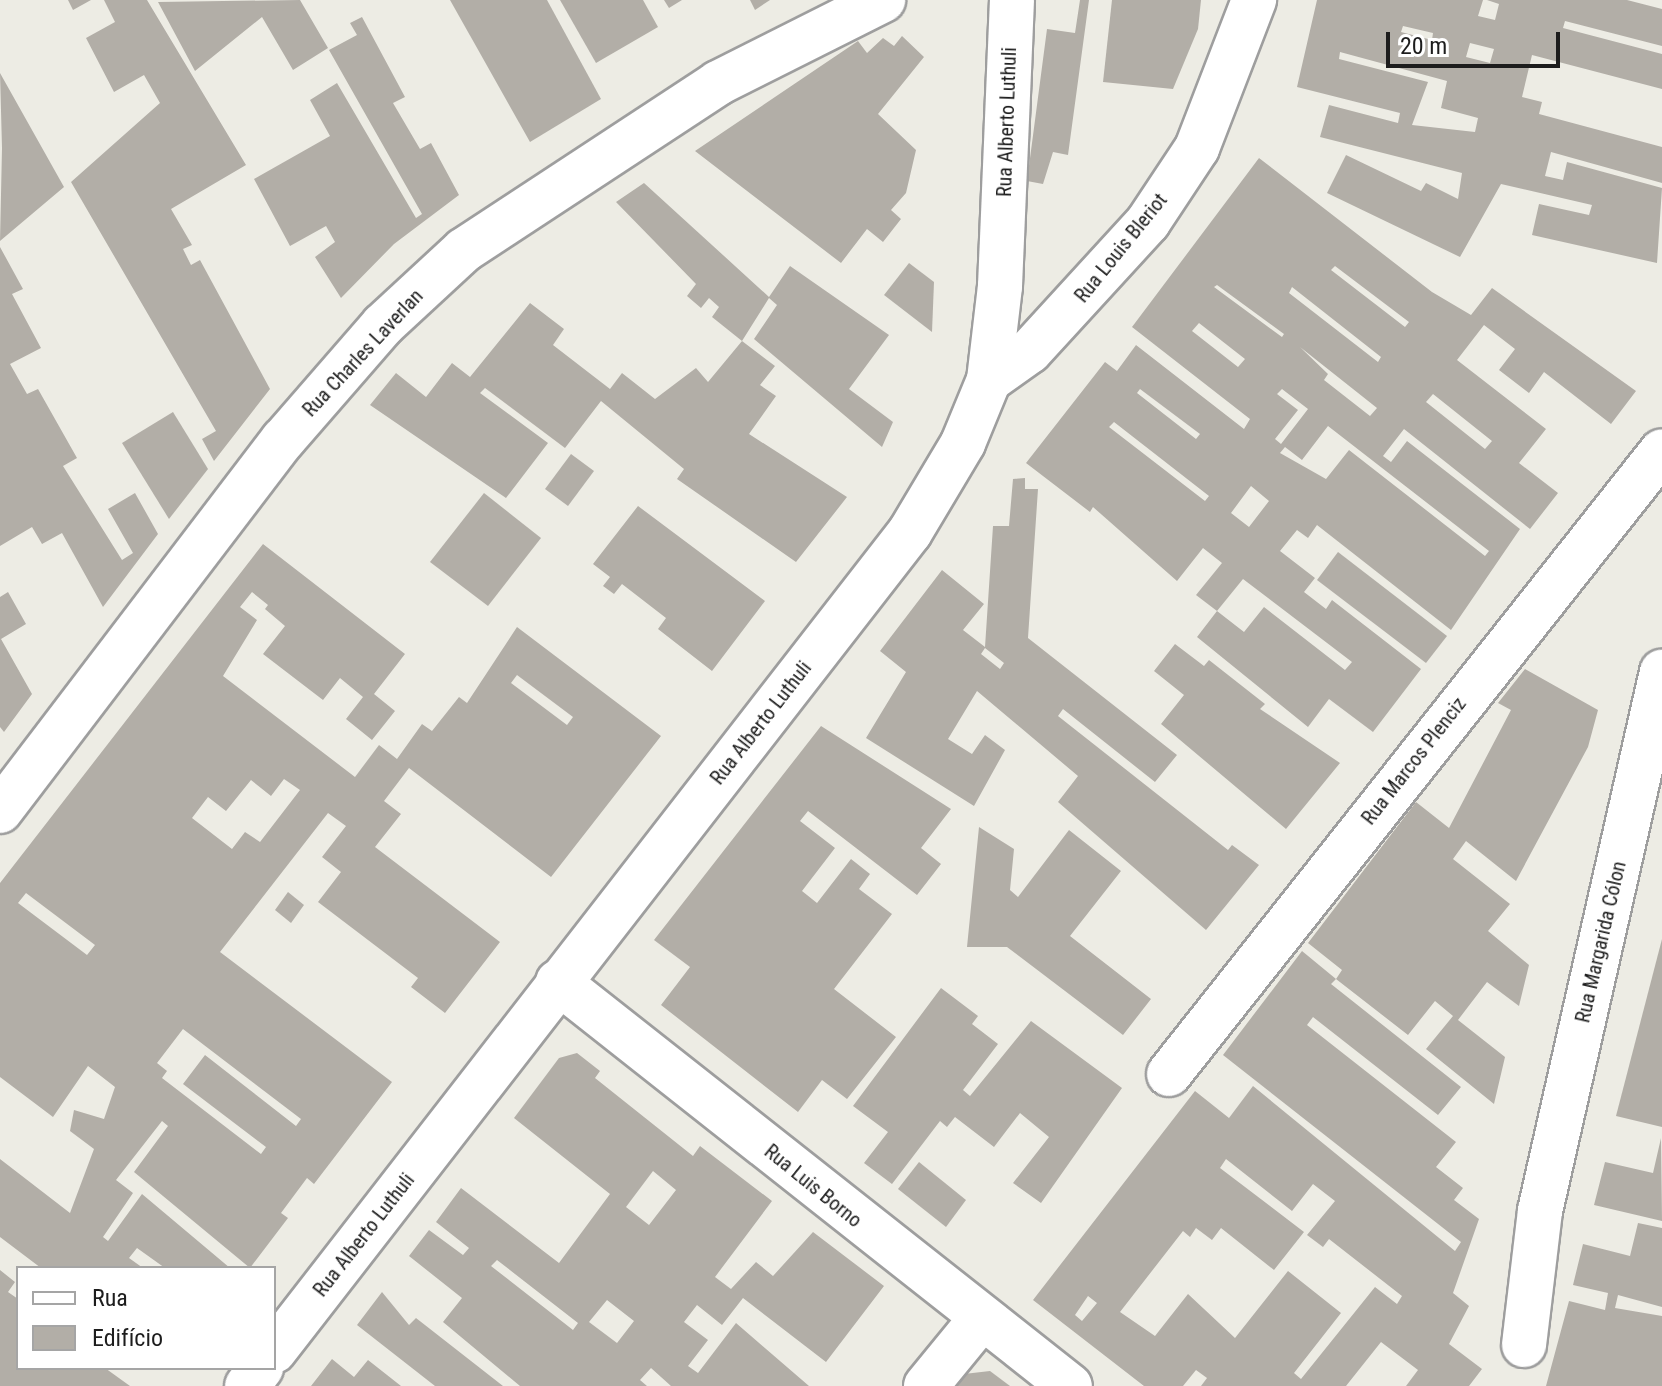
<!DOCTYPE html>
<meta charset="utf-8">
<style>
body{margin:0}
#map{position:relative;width:1662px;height:1386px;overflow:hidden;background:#edece4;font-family:"Roboto Condensed",sans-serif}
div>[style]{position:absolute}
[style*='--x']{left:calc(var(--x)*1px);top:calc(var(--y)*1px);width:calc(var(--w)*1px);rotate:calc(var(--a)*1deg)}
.building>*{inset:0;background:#b2aea7}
.roads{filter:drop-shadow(2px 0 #9e9e9e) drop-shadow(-2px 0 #9e9e9e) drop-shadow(0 2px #9e9e9e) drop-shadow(0 -2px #9e9e9e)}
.minor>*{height:44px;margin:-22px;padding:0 22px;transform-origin:22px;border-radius:22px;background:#fff}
span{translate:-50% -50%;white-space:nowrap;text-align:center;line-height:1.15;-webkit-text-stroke:8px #fff;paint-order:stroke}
.street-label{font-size:20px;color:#1d1d1d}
.legend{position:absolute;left:16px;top:1266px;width:260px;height:104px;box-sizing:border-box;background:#fff;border:2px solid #a5a5a5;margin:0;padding:10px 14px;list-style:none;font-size:24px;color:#1d1d1d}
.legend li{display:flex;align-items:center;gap:16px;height:40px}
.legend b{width:40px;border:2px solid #a5a5a5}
.scale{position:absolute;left:1386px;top:32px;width:174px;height:36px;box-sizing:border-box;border:4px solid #1d1d1d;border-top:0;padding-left:10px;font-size:24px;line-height:28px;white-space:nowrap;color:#1d1d1d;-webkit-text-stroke:6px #fff;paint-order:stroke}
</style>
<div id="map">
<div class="building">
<div style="clip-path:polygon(68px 0,91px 0,73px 10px)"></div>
<div style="clip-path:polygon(104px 0,147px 0,246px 165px,171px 209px,192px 245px,183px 249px,191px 265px,200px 260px,270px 389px,214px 461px,202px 439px,216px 431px,71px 182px,160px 103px,144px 75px,114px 92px,86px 38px,115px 22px)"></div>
<div style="clip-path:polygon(300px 0,328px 48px,293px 70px,262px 17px,195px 71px,158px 2px)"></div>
<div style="clip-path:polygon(450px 0,547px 0,601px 99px,530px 142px)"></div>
<div style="clip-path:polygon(560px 0,643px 0,658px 27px,596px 63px)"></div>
<div style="clip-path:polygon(664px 0,682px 0,669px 8px)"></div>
<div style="clip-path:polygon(750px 0,770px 0,755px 10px)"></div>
<div style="clip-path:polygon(1080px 0,1089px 0,1068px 155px,1053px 152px,1043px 184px,1027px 181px,1047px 29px,1075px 33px)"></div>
<div style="clip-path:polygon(1112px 0,1201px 0,1198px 29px,1173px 89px,1103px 82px)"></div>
<div style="clip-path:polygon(evenodd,1317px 0,1483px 0,1478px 16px,1495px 20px,1499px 4px,1487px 0,1627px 0,1662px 9px,1662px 46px,1565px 21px,1563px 28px,1662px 54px,1662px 89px,1532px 55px,1522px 97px,1542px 102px,1539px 114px,1662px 147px,1662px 183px,1551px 152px,1545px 176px,1563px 180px,1567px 162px,1662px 188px,1657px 263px,1532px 235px,1539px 204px,1589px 215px,1592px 205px,1501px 184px,1460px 257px,1327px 193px,1346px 155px,1421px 191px,1426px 183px,1458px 199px,1462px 173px,1320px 137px,1329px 105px,1398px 123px,1400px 113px,1297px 87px,1317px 0,1403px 26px,1433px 33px,1432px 40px,1401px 32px,1403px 26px,1317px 0,1470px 43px,1494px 49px,1490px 63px,1466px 57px,1470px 43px,1317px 0,1340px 52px,1447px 81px,1441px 108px,1478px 118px,1475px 132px,1412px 125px,1428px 82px,1339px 59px,1340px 52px)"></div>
<div style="clip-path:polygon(362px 17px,405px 97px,393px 103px,420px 149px,431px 143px,459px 195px,394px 244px,341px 298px,315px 257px,335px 242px,326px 226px,290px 246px,254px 179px,330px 136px,310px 100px,337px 83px,416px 218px,422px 214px,329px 50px,357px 35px,350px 23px)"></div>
<div style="clip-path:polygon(902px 36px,924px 57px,878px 114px,916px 150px,906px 193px,891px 210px,901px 219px,883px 242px,867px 229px,841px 263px,695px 151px,858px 41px,867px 53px,883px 38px,894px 46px)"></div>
<div style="clip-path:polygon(0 73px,64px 187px,0 241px,2px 148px)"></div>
<div style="clip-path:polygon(evenodd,1259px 158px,1432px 292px,1471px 315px,1492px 288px,1636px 391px,1611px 424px,1544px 372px,1529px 393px,1499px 370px,1515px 349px,1484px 325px,1457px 360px,1546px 429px,1519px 463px,1558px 493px,1530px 529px,1404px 429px,1383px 456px,1391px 462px,1407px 441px,1520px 529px,1451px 630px,1317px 525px,1308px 538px,1297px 530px,1280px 551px,1315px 578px,1304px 592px,1326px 609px,1332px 600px,1421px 669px,1373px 732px,1329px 699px,1308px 727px,1197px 637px,1217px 611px,1244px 632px,1264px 607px,1345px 670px,1352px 662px,1243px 579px,1217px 611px,1196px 595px,1222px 563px,1203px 548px,1177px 581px,1093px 507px,1090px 512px,1026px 463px,1105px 362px,1117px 371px,1136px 345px,1244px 429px,1250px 419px,1132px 327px,1259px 158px,1335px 266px,1409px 322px,1405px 327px,1331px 270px,1335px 266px,1259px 158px,1217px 285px,1284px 334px,1282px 337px,1214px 287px,1217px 285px,1259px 158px,1292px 287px,1381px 357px,1378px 362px,1289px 293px,1292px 287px,1259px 158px,1199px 323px,1245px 359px,1238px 367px,1192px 331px,1199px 323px,1259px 158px,1300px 347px,1377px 408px,1370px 416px,1324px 380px,1328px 374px,1300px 347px,1259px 158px,1140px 389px,1200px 434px,1196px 439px,1137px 393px,1140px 389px,1259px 158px,1282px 389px,1308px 409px,1281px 444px,1275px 439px,1298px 410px,1277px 394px,1282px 389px,1259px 158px,1433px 394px,1492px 441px,1485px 449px,1426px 402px,1433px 394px,1259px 158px,1114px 422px,1209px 496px,1205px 501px,1109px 427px,1114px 422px,1259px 158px,1328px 426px,1489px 551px,1485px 556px,1349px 450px,1326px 479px,1280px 453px,1285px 447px,1302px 460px,1328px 426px,1259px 158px,1251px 486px,1269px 501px,1249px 527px,1231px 513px,1251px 486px)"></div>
<div style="clip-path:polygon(644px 183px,769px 297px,790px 266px,889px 335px,849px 389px,893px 422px,882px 447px,754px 339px,777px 305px,769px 298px,742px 341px,712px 317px,719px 307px,709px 298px,701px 308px,687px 296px,696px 284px,616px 202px)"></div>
<div style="clip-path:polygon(0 247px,23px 289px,12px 294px,41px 348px,10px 364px,27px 394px,38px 389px,77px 458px,63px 466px,122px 560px,133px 553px,108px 509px,135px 493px,158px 534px,103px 607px,62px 533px,42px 544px,32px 527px,0 546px)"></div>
<div style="clip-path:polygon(909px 263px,934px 282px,932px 332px,884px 295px)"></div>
<div style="clip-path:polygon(530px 303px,564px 329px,553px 345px,610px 389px,622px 373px,655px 399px,696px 368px,708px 382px,742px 341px,775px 366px,760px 385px,776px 396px,749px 434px,847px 497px,796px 562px,677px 479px,684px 469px,601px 401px,565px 448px,485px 388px,480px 393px,548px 443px,506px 498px,370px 405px,396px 373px,426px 397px,452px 363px,470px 377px)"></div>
<div style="clip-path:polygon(173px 412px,208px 469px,169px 519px,122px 443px)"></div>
<div style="clip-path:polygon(571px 454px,594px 471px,568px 506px,545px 489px)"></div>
<div style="clip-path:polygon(evenodd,1025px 478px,1025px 489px,1038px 489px,1028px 638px,1177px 755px,1155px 782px,1063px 709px,1058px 716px,1228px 850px,1232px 845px,1259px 865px,1206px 930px,1058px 802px,1078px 776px,977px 691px,948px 739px,972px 754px,985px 735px,1005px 750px,974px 806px,866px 738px,906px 672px,880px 651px,942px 570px,984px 604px,963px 630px,985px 647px,993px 526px,1009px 526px,1013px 479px,1025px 478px,985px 648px,1004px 663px,1000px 669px,981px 654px,985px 648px)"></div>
<div style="clip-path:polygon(484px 493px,541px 538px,488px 606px,430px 562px)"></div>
<div style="clip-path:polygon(638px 506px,765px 601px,712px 671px,658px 629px,666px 618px,622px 584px,614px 594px,603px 586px,610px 577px,593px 564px)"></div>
<div style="clip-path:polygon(evenodd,263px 544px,405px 654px,374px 694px,395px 711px,372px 740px,346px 719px,363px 697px,340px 678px,323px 700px,263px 654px,285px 626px,265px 609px,268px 605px,252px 592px,240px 607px,257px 620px,223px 676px,355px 777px,379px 745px,397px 759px,422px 724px,432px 731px,459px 697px,467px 703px,517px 627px,661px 736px,551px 877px,409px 768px,384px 801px,401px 814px,375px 847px,500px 942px,445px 1013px,411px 987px,418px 978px,318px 902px,341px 872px,322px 857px,346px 826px,328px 813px,220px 952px,392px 1082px,314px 1184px,307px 1178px,281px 1213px,288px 1218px,250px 1268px,134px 1172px,168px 1126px,162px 1121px,116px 1180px,133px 1193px,103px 1237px,108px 1241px,142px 1194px,230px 1268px,165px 1268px,137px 1248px,129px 1258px,143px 1268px,41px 1268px,0 1237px,0 1159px,70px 1213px,94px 1149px,70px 1131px,74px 1110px,104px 1119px,115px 1087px,88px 1066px,53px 1117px,0 1077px,0 883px,263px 544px,517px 675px,573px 717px,567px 725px,511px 683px,517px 675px,263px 544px,284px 779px,300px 790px,260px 842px,245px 832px,232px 849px,192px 818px,208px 797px,226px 811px,251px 780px,271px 796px,284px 779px,263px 544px,26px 893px,95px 945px,87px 955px,18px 903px,26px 893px,263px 544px,183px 1029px,301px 1119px,296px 1126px,205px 1055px,183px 1084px,266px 1147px,261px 1154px,162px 1078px,167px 1071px,157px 1063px,183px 1029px)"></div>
<div style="clip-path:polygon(1338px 552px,1447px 636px,1426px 663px,1317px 580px)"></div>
<div style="clip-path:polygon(8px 592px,26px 624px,1px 639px,32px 694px,4px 732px,0 727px,0 597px)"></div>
<div style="clip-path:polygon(1175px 644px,1204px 666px,1209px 660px,1265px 704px,1260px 709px,1340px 763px,1286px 829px,1161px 724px,1184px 695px,1154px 671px)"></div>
<div style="clip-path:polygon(1525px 669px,1598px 710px,1588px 747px,1516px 881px,1466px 841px,1453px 859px,1510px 904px,1488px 931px,1529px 965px,1519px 1006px,1487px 982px,1458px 1020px,1505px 1057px,1494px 1104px,1426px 1049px,1453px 1016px,1435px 1001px,1408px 1035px,1336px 979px,1342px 970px,1308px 943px,1416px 802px,1449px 828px,1511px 710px,1498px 703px)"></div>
<div style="clip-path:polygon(821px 726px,951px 809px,921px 848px,941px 864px,917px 895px,808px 811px,800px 821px,835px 848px,802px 891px,817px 903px,851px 859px,870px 874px,859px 889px,892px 914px,834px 989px,896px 1037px,847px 1099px,822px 1080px,798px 1112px,661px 1005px,690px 967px,654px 940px)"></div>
<div style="clip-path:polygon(979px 827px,1014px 849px,1010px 890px,1018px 897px,1069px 830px,1121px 871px,1070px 936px,1151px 999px,1123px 1035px,1007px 947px,967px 947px)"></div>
<div style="clip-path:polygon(288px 892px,304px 905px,291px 923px,275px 910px)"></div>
<div style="clip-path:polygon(1662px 939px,1662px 1127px,1616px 1116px)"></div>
<div style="clip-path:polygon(evenodd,1302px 951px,1336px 979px,1331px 984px,1461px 1087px,1438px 1115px,1313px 1017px,1307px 1025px,1456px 1142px,1436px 1167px,1463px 1188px,1454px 1200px,1479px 1219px,1453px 1293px,1469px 1306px,1449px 1344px,1482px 1369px,1469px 1386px,1406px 1386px,1418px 1370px,1381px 1342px,1346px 1386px,1201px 1386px,1207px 1378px,1196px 1370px,1183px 1386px,1144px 1386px,1033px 1300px,1195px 1091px,1229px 1118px,1253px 1086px,1455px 1251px,1461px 1242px,1223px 1055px,1302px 951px,1226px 1159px,1292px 1211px,1313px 1184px,1335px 1201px,1307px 1235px,1323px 1247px,1329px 1239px,1402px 1296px,1397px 1304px,1375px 1287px,1301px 1379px,1294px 1373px,1341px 1313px,1288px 1271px,1235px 1338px,1188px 1294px,1155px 1336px,1120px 1312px,1183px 1231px,1190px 1237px,1196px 1228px,1212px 1240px,1221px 1228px,1274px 1270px,1304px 1232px,1220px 1168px,1226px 1159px,1302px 951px,1088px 1296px,1097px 1303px,1082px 1321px,1075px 1315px,1088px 1296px)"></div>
<div style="clip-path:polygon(941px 988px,978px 1016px,972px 1024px,998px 1044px,963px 1090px,970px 1096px,1031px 1021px,1122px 1088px,1041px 1203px,1013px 1183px,1049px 1137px,1020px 1113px,994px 1147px,955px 1117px,947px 1127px,940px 1121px,892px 1184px,864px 1163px,888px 1132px,853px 1106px)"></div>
<div style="clip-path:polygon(evenodd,577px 1053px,600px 1071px,595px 1078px,693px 1156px,700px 1146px,772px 1201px,715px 1277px,731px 1289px,756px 1262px,773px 1276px,813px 1232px,884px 1286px,826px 1362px,743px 1298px,722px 1325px,697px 1305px,684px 1322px,708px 1340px,688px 1366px,698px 1373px,736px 1323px,809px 1386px,671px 1386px,651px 1368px,640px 1380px,647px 1386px,520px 1386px,443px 1322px,462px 1298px,409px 1256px,429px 1230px,463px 1255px,469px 1248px,436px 1222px,461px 1188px,559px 1263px,610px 1194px,514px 1118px,559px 1058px,577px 1053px,653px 1171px,676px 1190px,649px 1225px,626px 1207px,653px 1171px,577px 1053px,497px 1260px,578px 1323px,573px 1330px,491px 1266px,497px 1260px,577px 1053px,607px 1300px,634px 1321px,617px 1343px,589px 1322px,607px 1300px)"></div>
<div style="clip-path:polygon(1661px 1138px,1662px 1221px,1594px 1205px,1605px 1162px,1653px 1173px)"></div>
<div style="clip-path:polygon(919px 1162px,966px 1200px,946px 1227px,898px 1189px)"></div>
<div style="clip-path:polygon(1638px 1223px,1662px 1228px,1662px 1307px,1618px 1295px,1615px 1308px,1662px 1316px,1662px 1386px,1546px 1386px,1569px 1301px,1605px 1310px,1608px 1293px,1573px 1285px,1583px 1244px,1630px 1256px)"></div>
<div style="clip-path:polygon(0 1270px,15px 1282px,8px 1292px,18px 1299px,18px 1368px,105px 1368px,130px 1386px,0 1386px)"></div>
<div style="clip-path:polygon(382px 1292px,409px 1325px,416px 1318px,503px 1386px,435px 1386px,357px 1325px)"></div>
<div style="clip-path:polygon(332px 1359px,354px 1377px,368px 1360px,401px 1386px,311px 1386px)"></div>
<div style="clip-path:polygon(990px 1371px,1010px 1386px,956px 1386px,964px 1374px)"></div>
</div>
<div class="roads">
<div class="minor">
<div style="--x:989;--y:380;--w:50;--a:-35.3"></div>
<div style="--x:1030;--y:351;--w:175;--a:-47.5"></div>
<div style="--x:1148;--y:222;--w:89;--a:-56.5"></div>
<div style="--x:1197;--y:148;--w:159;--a:-68.9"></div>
<div style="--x:0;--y:811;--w:467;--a:-52.7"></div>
<div style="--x:283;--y:440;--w:152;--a:-49"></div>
<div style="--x:383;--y:325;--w:110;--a:-42.8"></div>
<div style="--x:464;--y:250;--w:304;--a:-33.3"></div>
<div style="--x:718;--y:83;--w:185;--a:-26.7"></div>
<div style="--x:558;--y:982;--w:652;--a:38.28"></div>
<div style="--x:1169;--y:1074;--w:794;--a:-51.64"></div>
<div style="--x:1524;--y:1345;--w:135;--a:-83.2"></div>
<div style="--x:1540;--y:1211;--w:553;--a:-77.25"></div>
<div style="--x:274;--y:1351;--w:1037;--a:-52.17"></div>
<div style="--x:910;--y:532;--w:104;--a:-59.2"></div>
<div style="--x:963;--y:443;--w:68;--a:-67.6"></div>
<div style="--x:989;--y:380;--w:95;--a:-83.3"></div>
<div style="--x:1000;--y:286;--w:286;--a:-87.6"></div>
<div style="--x:247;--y:1386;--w:23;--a:-52"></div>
<div style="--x:926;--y:1386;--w:85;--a:-50.7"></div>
</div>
</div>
<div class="street-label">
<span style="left:1007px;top:122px;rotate:-88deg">Rua Alberto Luthuli</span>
<span style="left:1121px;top:248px;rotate:-51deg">Rua Louis Bleriot</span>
<span style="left:363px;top:353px;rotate:-47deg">Rua Charles Laverlan</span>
<span style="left:761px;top:723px;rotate:-52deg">Rua Alberto Luthuli</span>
<span style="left:1414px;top:761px;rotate:-52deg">Rua Marcos Plenciz</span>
<span style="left:1601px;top:942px;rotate:-77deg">Rua Margarida Cólon</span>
<span style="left:813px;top:1186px;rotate:39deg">Rua Luis Borno</span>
<span style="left:364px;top:1235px;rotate:-52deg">Rua Alberto Luthuli</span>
</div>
<ul class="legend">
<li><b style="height:10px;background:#fff"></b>Rua</li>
<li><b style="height:22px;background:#b2aea7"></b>Edifício</li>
</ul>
<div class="scale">20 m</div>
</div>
